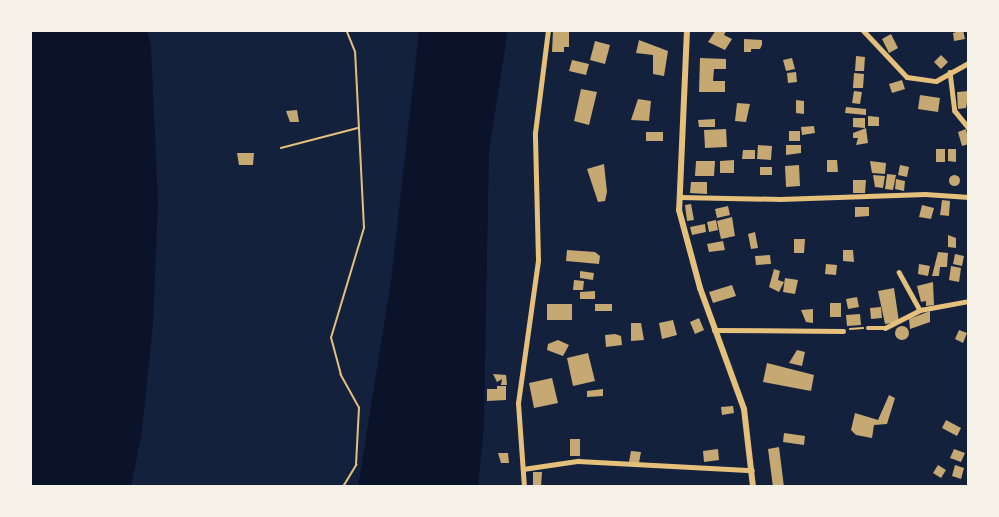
<!DOCTYPE html>
<style>
body{margin:0}
#map{position:relative;width:999px;height:517px;overflow:hidden;background:#14213d;font-family:Lora,serif}
div>[style]{position:absolute}
[style*='--x']{left:calc(var(--x)*1px);top:calc(var(--y)*1px);width:calc(var(--w)*1px);rotate:calc(var(--a)*1deg)}
.water>*{inset:0;background:#0b132b}
.building>*{inset:0;background:#c6a872}
.round{border-radius:50%}
.path>*{height:1.5px;margin:-0.75px;padding:0 0.75px;transform-origin:0.75px;border-radius:0.75px;background:#e5c07b}
.minor>*{height:4.5px;margin:-2.25px;padding:0 2.25px;transform-origin:2.25px;border-radius:2.25px;background:#e5c07b}
.tertiary>*{height:6px;margin:-3px;padding:0 3px;transform-origin:3px;border-radius:3px;background:#e5c07b}
span{translate:-50% -50%;white-space:nowrap;text-align:center;line-height:1.15;-webkit-text-stroke:6px #f6f1e7;paint-order:stroke}
.frame{position:absolute;inset:0;border:32px solid #f6f1e7;pointer-events:none}
</style>
<div id="map">
<div class="water">
<div style="clip-path:polygon(30px 30px,147px 30px,151px 45px,158px 203px,153px 325px,142px 431px,131px 487px,30px 487px)"></div>
<div style="clip-path:polygon(419px 30px,508px 30px,489px 151px,484px 426px,478px 487px,358px 487px,391px 281px)"></div>
</div>
<div class="building">
<div style="clip-path:polygon(553px 30px,569px 32px,569px 47px,564px 47px,564px 52px,552px 52px)"></div>
<div style="clip-path:polygon(716px 30px,726px 31px,724px 35px,732px 39px,725px 50px,708px 42px)"></div>
<div style="clip-path:polygon(963px 30px,965px 39px,954px 41px,953px 33px)"></div>
<div style="clip-path:polygon(891px 34px,898px 48px,889px 53px,882px 39px)"></div>
<div style="clip-path:polygon(744px 39px,762px 40px,762px 45px,760px 49px,751px 49px,751px 52px,744px 52px)"></div>
<div style="clip-path:polygon(639px 40px,668px 51px,664px 76px,653px 74px,653px 55px,636px 53px)"></div>
<div style="clip-path:polygon(595px 41px,610px 45px,605px 64px,590px 60px)"></div>
<div style="clip-path:polygon(941px 55px,948px 62px,941px 69px,934px 62px)"></div>
<div style="clip-path:polygon(856px 56px,865px 57px,864px 71px,855px 71px)"></div>
<div style="clip-path:polygon(700px 58px,726px 59px,726px 69px,714px 69px,713px 81px,725px 81px,725px 92px,699px 92px)"></div>
<div style="clip-path:polygon(792px 58px,795px 69px,786px 71px,783px 60px)"></div>
<div style="clip-path:polygon(572px 60px,589px 64px,586px 75px,569px 71px)"></div>
<div style="clip-path:polygon(796px 72px,797px 82px,788px 83px,787px 73px)"></div>
<div style="clip-path:polygon(854px 73px,864px 74px,863px 88px,853px 88px)"></div>
<div style="clip-path:polygon(902px 80px,905px 89px,892px 93px,889px 84px)"></div>
<div style="clip-path:polygon(581px 89px,597px 92px,589px 125px,574px 121px)"></div>
<div style="clip-path:polygon(854px 91px,862px 92px,860px 104px,852px 103px)"></div>
<div style="clip-path:polygon(969px 91px,966px 108px,958px 109px,957px 92px)"></div>
<div style="clip-path:polygon(920px 95px,940px 98px,938px 112px,918px 109px)"></div>
<div style="clip-path:polygon(638px 99px,651px 101px,649px 121px,631px 120px)"></div>
<div style="clip-path:polygon(796px 100px,804px 101px,804px 114px,796px 113px)"></div>
<div style="clip-path:polygon(737px 103px,750px 104px,746px 122px,735px 121px)"></div>
<div style="clip-path:polygon(846px 107px,866px 109px,866px 115px,845px 113px)"></div>
<div style="clip-path:polygon(297px 110px,299px 122px,290px 122px,286px 111px)"></div>
<div style="clip-path:polygon(868px 116px,879px 117px,879px 126px,868px 126px)"></div>
<div style="clip-path:polygon(853px 118px,865px 118px,865px 128px,853px 127px)"></div>
<div style="clip-path:polygon(715px 119px,715px 127px,699px 127px,698px 120px)"></div>
<div style="clip-path:polygon(814px 126px,815px 133px,802px 135px,801px 127px)"></div>
<div style="clip-path:polygon(866px 128px,868px 143px,856px 145px,858px 138px,853px 138px,853px 133px)"></div>
<div style="clip-path:polygon(726px 129px,727px 147px,705px 148px,704px 130px)"></div>
<div style="clip-path:polygon(966px 129px,969px 144px,962px 146px,958px 132px)"></div>
<div style="clip-path:polygon(789px 131px,800px 131px,800px 141px,789px 141px)"></div>
<div style="clip-path:polygon(646px 132px,663px 132px,663px 141px,646px 141px)"></div>
<div style="clip-path:polygon(758px 145px,772px 146px,771px 160px,757px 159px)"></div>
<div style="clip-path:polygon(786px 145px,801px 145px,801px 153px,786px 155px)"></div>
<div style="clip-path:polygon(936px 149px,945px 149px,945px 162px,936px 162px)"></div>
<div style="clip-path:polygon(948px 149px,956px 149px,956px 162px,948px 161px)"></div>
<div style="clip-path:polygon(743px 150px,755px 150px,755px 159px,742px 159px)"></div>
<div style="clip-path:polygon(237px 153px,254px 153px,253px 165px,239px 165px)"></div>
<div style="clip-path:polygon(734px 160px,734px 173px,720px 173px,720px 161px)"></div>
<div style="clip-path:polygon(827px 160px,837px 160px,838px 172px,827px 172px)"></div>
<div style="clip-path:polygon(696px 161px,715px 161px,714px 176px,695px 176px)"></div>
<div style="clip-path:polygon(870px 161px,886px 163px,885px 174px,872px 173px)"></div>
<div style="clip-path:polygon(604px 164px,607px 192px,605px 201px,598px 202px,587px 169px)"></div>
<div style="clip-path:polygon(799px 165px,800px 186px,786px 187px,785px 166px)"></div>
<div style="clip-path:polygon(900px 165px,909px 167px,907px 177px,898px 175px)"></div>
<div style="clip-path:polygon(760px 167px,772px 167px,772px 175px,760px 175px)"></div>
<div style="clip-path:polygon(887px 174px,896px 175px,893px 190px,885px 189px)"></div>
<div class="round" style="left:948.5px;top:174.5px;width:11px;height:11px"></div>
<div style="clip-path:polygon(873px 175px,885px 176px,883px 188px,875px 187px)"></div>
<div style="clip-path:polygon(896px 179px,905px 181px,904px 191px,895px 189px)"></div>
<div style="clip-path:polygon(853px 180px,866px 180px,865px 193px,853px 193px)"></div>
<div style="clip-path:polygon(691px 182px,707px 182px,707px 194px,690px 193px)"></div>
<div style="clip-path:polygon(942px 200px,950px 201px,949px 216px,940px 215px)"></div>
<div style="clip-path:polygon(691px 204px,694px 220px,687px 221px,685px 205px)"></div>
<div style="clip-path:polygon(922px 205px,934px 208px,931px 219px,919px 217px)"></div>
<div style="clip-path:polygon(728px 206px,730px 215px,717px 218px,715px 209px)"></div>
<div style="clip-path:polygon(855px 207px,869px 207px,869px 216px,855px 217px)"></div>
<div style="clip-path:polygon(732px 217px,735px 236px,721px 239px,717px 221px)"></div>
<div style="clip-path:polygon(716px 220px,718px 230px,709px 232px,707px 222px)"></div>
<div style="clip-path:polygon(705px 224px,706px 232px,692px 235px,690px 227px)"></div>
<div style="clip-path:polygon(755px 232px,758px 248px,751px 249px,748px 234px)"></div>
<div style="clip-path:polygon(948px 235px,956px 238px,956px 248px,948px 247px)"></div>
<div style="clip-path:polygon(794px 239px,805px 239px,804px 253px,794px 253px)"></div>
<div style="clip-path:polygon(723px 241px,725px 250px,709px 252px,707px 244px)"></div>
<div style="clip-path:polygon(567px 250px,595px 252px,600px 256px,599px 264px,566px 261px)"></div>
<div style="clip-path:polygon(843px 250px,853px 250px,854px 262px,843px 261px)"></div>
<div style="clip-path:polygon(938px 252px,948px 253px,947px 267px,940px 267px,939px 276px,932px 276px)"></div>
<div style="clip-path:polygon(955px 254px,964px 256px,962px 266px,953px 264px)"></div>
<div style="clip-path:polygon(770px 255px,771px 264px,756px 265px,755px 256px)"></div>
<div style="clip-path:polygon(826px 264px,837px 265px,836px 275px,825px 274px)"></div>
<div style="clip-path:polygon(919px 264px,930px 266px,928px 276px,918px 274px)"></div>
<div style="clip-path:polygon(951px 266px,961px 268px,959px 282px,949px 280px)"></div>
<div style="clip-path:polygon(774px 269px,780px 271px,778px 280px,784px 282px,779px 292px,769px 287px)"></div>
<div style="clip-path:polygon(580px 271px,594px 273px,593px 280px,580px 278px)"></div>
<div style="clip-path:polygon(785px 278px,798px 280px,795px 294px,783px 292px)"></div>
<div style="clip-path:polygon(574px 280px,584px 281px,583px 290px,573px 290px)"></div>
<div style="clip-path:polygon(933px 282px,934px 305px,926px 306px,926px 301px,921px 302px,917px 286px)"></div>
<div style="clip-path:polygon(732px 285px,736px 296px,713px 303px,709px 292px)"></div>
<div style="clip-path:polygon(894px 288px,899px 322px,885px 324px,878px 291px)"></div>
<div style="clip-path:polygon(595px 291px,595px 299px,580px 299px,580px 292px)"></div>
<div style="clip-path:polygon(857px 297px,859px 307px,848px 309px,846px 299px)"></div>
<div style="clip-path:polygon(830px 303px,841px 303px,841px 317px,830px 317px)"></div>
<div style="clip-path:polygon(547px 304px,572px 304px,572px 320px,547px 320px)"></div>
<div style="clip-path:polygon(595px 304px,612px 304px,612px 311px,595px 311px)"></div>
<div style="clip-path:polygon(881px 307px,882px 318px,871px 319px,870px 308px)"></div>
<div style="clip-path:polygon(813px 309px,813px 323px,806px 322px,801px 310px)"></div>
<div style="clip-path:polygon(930px 311px,930px 322px,910px 329px,909px 319px)"></div>
<div style="clip-path:polygon(860px 314px,861px 325px,847px 326px,846px 315px)"></div>
<div style="clip-path:polygon(699px 318px,704px 330px,695px 334px,690px 322px)"></div>
<div style="clip-path:polygon(673px 320px,677px 335px,662px 339px,659px 323px)"></div>
<div style="clip-path:polygon(631px 323px,641px 323px,644px 340px,631px 341px)"></div>
<div class="round" style="left:895px;top:326px;width:14px;height:14px"></div>
<div style="clip-path:polygon(959px 330px,967px 333px,963px 343px,955px 339px)"></div>
<div style="clip-path:polygon(615px 334px,621px 336px,622px 345px,606px 347px,605px 335px)"></div>
<div style="clip-path:polygon(558px 340px,569px 345px,563px 356px,547px 350px,548px 344px)"></div>
<div style="clip-path:polygon(797px 350px,805px 352px,802px 366px,789px 363px)"></div>
<div style="clip-path:polygon(588px 353px,595px 381px,573px 386px,567px 358px)"></div>
<div style="clip-path:polygon(767px 363px,814px 375px,811px 391px,763px 382px)"></div>
<div style="clip-path:polygon(493px 374px,506px 375px,507px 385px,501px 385px,502px 379px,497px 382px)"></div>
<div style="clip-path:polygon(552px 378px,558px 403px,534px 408px,529px 383px)"></div>
<div style="clip-path:polygon(497px 386px,506px 386px,506px 400px,487px 401px,487px 389px,497px 389px)"></div>
<div style="clip-path:polygon(603px 389px,603px 396px,587px 397px,587px 391px)"></div>
<div style="clip-path:polygon(889px 395px,895px 398px,887px 424px,874px 425px,872px 438px,856px 435px,851px 430px,855px 413px,878px 420px)"></div>
<div style="clip-path:polygon(733px 406px,734px 413px,722px 415px,721px 407px)"></div>
<div style="clip-path:polygon(946px 420px,961px 428px,957px 436px,942px 428px)"></div>
<div style="clip-path:polygon(784px 433px,805px 436px,804px 445px,783px 442px)"></div>
<div style="clip-path:polygon(570px 439px,580px 439px,580px 456px,570px 456px)"></div>
<div style="clip-path:polygon(779px 447px,784px 487px,773px 487px,768px 449px)"></div>
<div style="clip-path:polygon(718px 449px,719px 460px,704px 462px,703px 451px)"></div>
<div style="clip-path:polygon(954px 449px,965px 453px,961px 462px,950px 458px)"></div>
<div style="clip-path:polygon(631px 451px,641px 452px,639px 463px,629px 462px)"></div>
<div style="clip-path:polygon(498px 453px,508px 453px,509px 463px,501px 463px)"></div>
<div style="clip-path:polygon(938px 465px,946px 470px,941px 478px,933px 473px)"></div>
<div style="clip-path:polygon(955px 465px,964px 468px,961px 479px,952px 476px)"></div>
<div style="clip-path:polygon(533px 472px,542px 472px,541px 487px,533px 487px)"></div>
</div>
<div class="path">
<div style="--x:281;--y:148;--w:80;--a:-14.6"></div>
<div style="--x:850;--y:329;--w:13;--a:-4"></div>
<div style="--x:343;--y:487;--w:26;--a:-59"></div>
<div style="--x:356;--y:465;--w:57;--a:-87"></div>
<div style="--x:359;--y:408;--w:38;--a:-119"></div>
<div style="--x:341;--y:375;--w:38;--a:-105"></div>
<div style="--x:331;--y:338;--w:115;--a:-73.3"></div>
<div style="--x:364;--y:228;--w:176;--a:-92.9"></div>
<div style="--x:355;--y:52;--w:24;--a:-112"></div>
</div>
<div class="minor">
<div style="--x:863;--y:30;--w:64;--a:46.9"></div>
<div style="--x:907;--y:77;--w:29;--a:8"></div>
<div style="--x:936;--y:81;--w:38;--a:-29"></div>
<div style="--x:950;--y:72;--w:39;--a:83"></div>
<div style="--x:955;--y:111;--w:22;--a:51"></div>
<div style="--x:679;--y:197;--w:101;--a:1.1"></div>
<div style="--x:780;--y:199;--w:145;--a:-2"></div>
<div style="--x:925;--y:194;--w:44;--a:3.9"></div>
<div style="--x:899;--y:272;--w:43;--a:61.1"></div>
<div style="--x:868;--y:328;--w:17;--a:0"></div>
<div style="--x:885;--y:328;--w:39;--a:-27"></div>
<div style="--x:920;--y:310;--w:50;--a:-10.4"></div>
<div style="--x:714;--y:330;--w:129;--a:0.4"></div>
<div style="--x:523;--y:469;--w:56;--a:-8.3"></div>
<div style="--x:578;--y:461;--w:174;--a:3"></div>
<div style="--x:524;--y:487;--w:84;--a:-94.1"></div>
<div style="--x:518;--y:403;--w:144;--a:-82"></div>
<div style="--x:538;--y:260;--w:127;--a:-91.4"></div>
<div style="--x:535;--y:133;--w:104;--a:-82.8"></div>
</div>
<div class="tertiary">
<div style="--x:687;--y:30;--w:180;--a:92.5"></div>
<div style="--x:679;--y:210;--w:81;--a:74.9"></div>
<div style="--x:700;--y:288;--w:129;--a:70"></div>
<div style="--x:744;--y:409;--w:79;--a:83.4"></div>
</div>
<div class="frame"></div>
</div>
